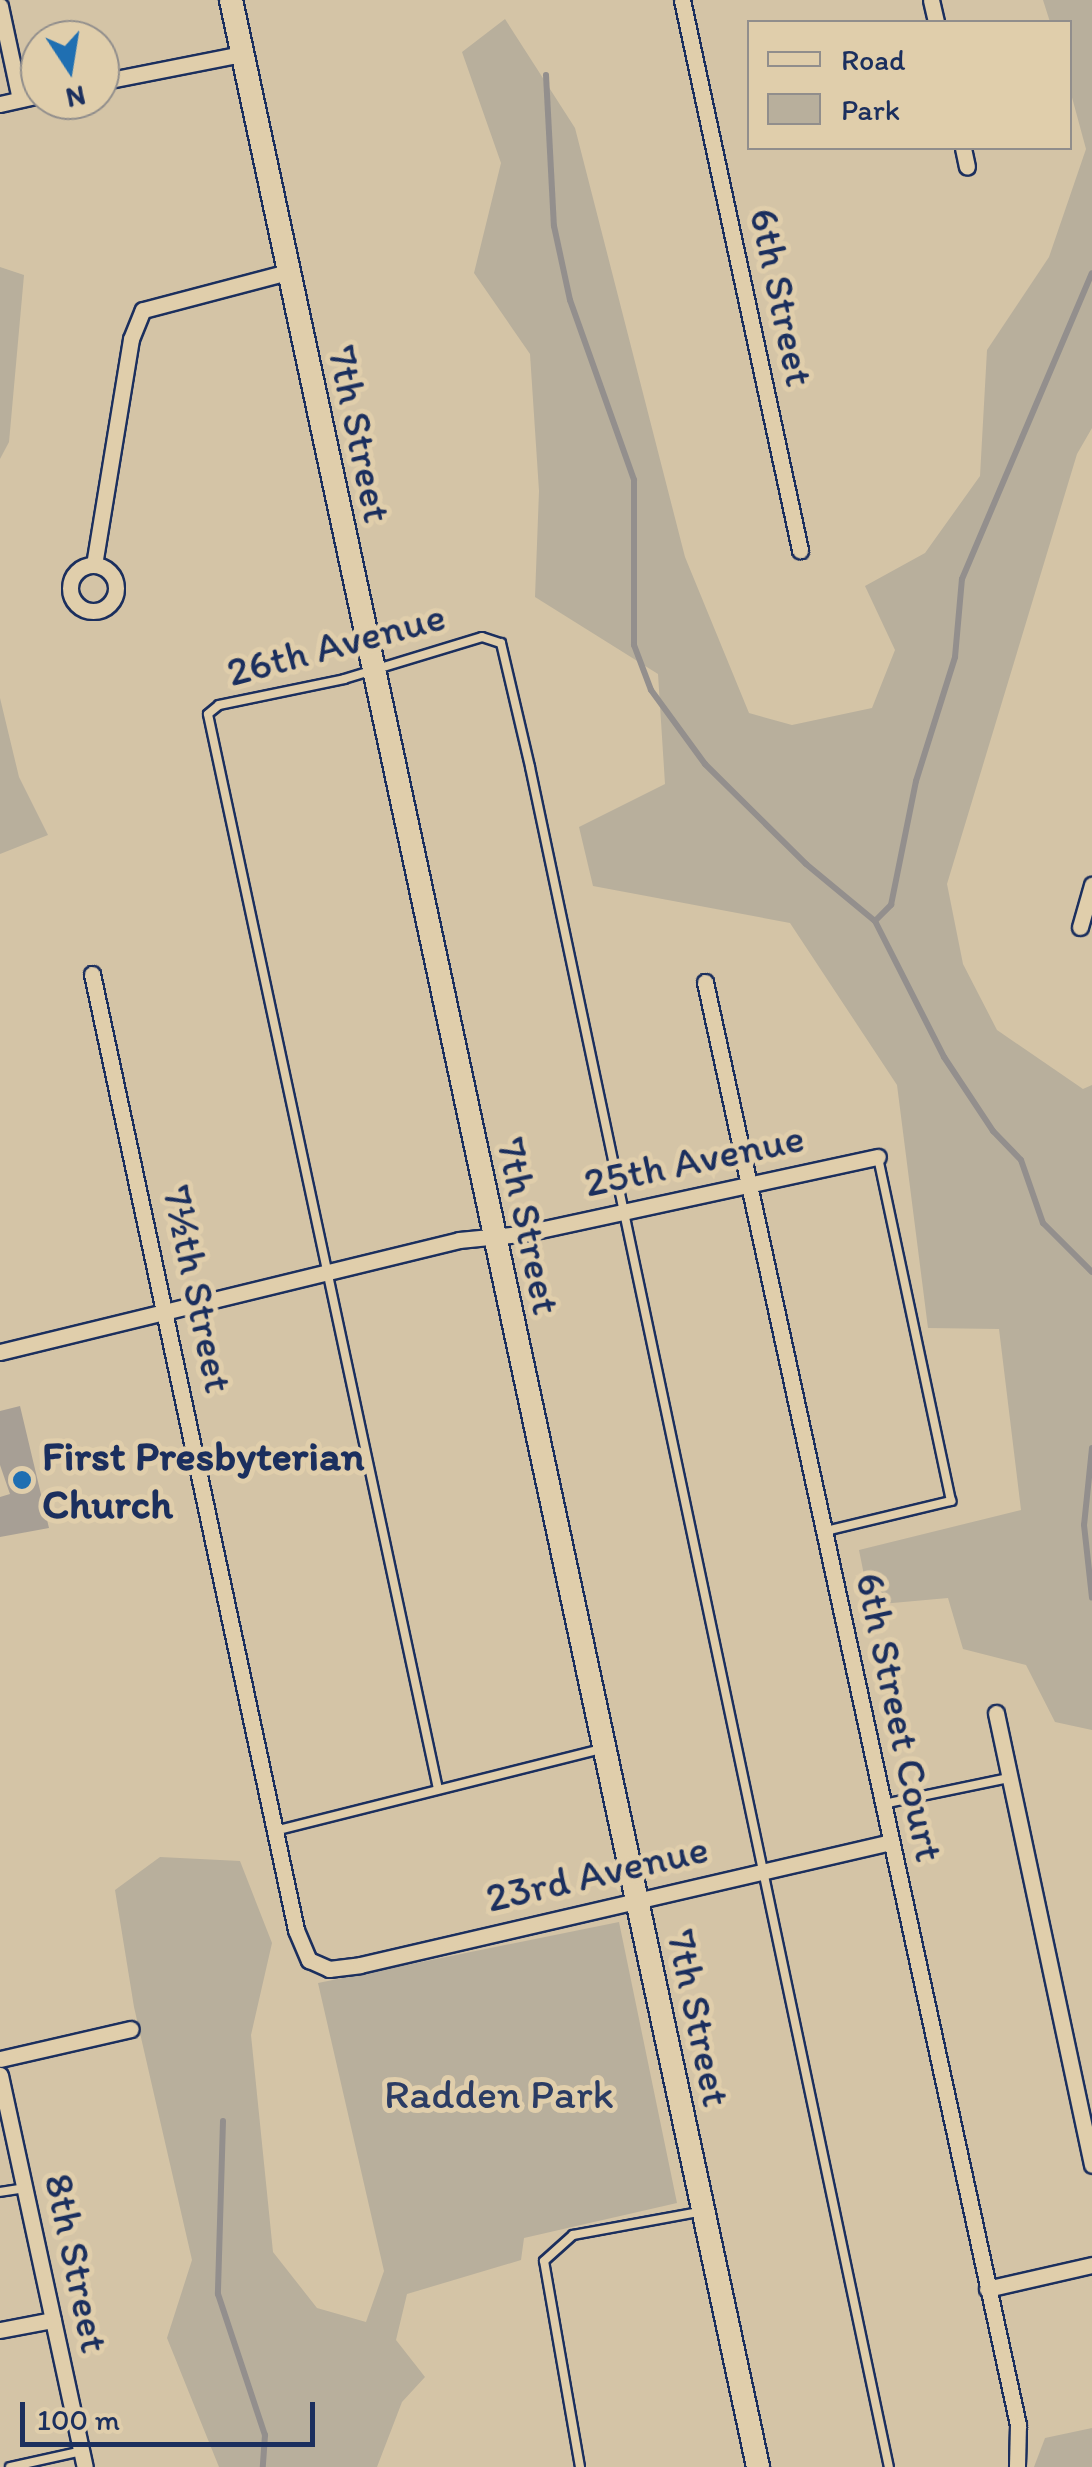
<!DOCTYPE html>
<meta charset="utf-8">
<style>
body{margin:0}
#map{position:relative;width:1092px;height:2467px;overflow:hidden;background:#d4c4a6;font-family:Itim,sans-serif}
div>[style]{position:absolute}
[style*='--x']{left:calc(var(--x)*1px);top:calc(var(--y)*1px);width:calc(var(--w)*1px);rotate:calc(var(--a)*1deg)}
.green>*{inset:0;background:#b8af9c}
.stream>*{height:6px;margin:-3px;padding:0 3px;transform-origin:3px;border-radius:3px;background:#938f8d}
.building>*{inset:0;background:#a79f95}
.roads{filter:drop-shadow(2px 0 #1b2f5e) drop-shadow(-2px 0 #1b2f5e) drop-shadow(0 2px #1b2f5e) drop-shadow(0 -2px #1b2f5e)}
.service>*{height:8px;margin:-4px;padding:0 4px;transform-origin:4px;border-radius:4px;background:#e0ceab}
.minor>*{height:15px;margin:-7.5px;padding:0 7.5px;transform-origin:7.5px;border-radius:7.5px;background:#e0ceab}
.minor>.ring{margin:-7.5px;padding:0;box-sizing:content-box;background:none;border:15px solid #e0ceab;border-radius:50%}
.secondary>*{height:22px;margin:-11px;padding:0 11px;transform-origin:11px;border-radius:11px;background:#e0ceab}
.dots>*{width:28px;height:28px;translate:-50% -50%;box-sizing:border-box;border:5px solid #e0ceab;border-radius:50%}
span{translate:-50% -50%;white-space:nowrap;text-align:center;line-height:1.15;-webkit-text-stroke:10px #e0ceab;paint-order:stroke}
.street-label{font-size:42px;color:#1b2f5e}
.poi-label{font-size:42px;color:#1b2f5e;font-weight:700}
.left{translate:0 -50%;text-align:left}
.park-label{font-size:42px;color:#2b3c64}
.legend{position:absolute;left:747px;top:20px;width:325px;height:130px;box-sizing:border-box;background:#e0ceab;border:2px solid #918e8c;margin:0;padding:12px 18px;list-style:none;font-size:30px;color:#1b2f5e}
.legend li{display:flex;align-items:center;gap:20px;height:50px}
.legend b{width:50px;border:2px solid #918e8c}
.north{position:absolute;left:20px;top:20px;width:100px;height:100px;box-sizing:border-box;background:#e0ceab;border:2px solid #918e8c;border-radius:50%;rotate:168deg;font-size:28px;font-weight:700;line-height:40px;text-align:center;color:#1b2f5e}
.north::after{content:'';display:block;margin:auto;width:35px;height:45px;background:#1f6fb2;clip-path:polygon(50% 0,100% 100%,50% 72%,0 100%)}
.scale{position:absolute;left:20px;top:2402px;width:295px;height:45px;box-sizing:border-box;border:5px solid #1b2f5e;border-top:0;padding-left:12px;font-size:30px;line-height:35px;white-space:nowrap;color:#1b2f5e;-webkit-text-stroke:8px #e0ceab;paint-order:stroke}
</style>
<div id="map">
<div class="green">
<div style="clip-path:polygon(1043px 0,1092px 0,1092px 428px,1077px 454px,947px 884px,963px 964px,997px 1030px,1083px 1089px,1092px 1085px,1092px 1730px,1055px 1722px,1026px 1665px,963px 1649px,948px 1598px,870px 1605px,859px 1550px,1021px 1510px,999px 1329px,928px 1328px,897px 1085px,790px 923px,593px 886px,579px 827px,665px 784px,658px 674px,535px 597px,539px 491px,530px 354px,474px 273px,501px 163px,462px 52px,505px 19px,575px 128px,685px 557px,749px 713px,792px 725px,872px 708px,895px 650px,865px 586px,925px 553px,980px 476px,987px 350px,1049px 257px,1086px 149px,1070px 90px,1070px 22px,1050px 22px)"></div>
<div style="clip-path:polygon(0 267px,24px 275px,9px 442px,0 459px)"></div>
<div style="clip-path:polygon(0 698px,19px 777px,48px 835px,0 854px)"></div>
<div style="clip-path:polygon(160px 1857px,240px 1861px,272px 1943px,251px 2035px,273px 2252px,317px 2308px,366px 2322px,384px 2271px,318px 1983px,619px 1922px,677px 2203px,524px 2238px,521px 2260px,407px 2294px,396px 2340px,425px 2377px,402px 2402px,377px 2467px,219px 2467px,167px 2338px,192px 2260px,134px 2007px,115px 1890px)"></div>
<div style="clip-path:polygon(1092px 2428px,1092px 2467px,1034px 2467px,1045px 2438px)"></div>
</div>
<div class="stream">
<div style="--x:546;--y:75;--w:151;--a:87"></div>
<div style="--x:554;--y:226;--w:76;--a:77.8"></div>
<div style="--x:570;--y:300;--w:191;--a:70.4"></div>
<div style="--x:634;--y:480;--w:165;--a:90"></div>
<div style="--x:634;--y:645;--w:48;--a:69.3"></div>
<div style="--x:651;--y:690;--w:92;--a:53.9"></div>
<div style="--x:705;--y:764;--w:142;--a:44.7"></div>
<div style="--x:806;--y:864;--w:89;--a:39.6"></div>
<div style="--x:875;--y:921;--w:153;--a:63.1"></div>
<div style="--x:944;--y:1057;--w:89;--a:56.5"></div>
<div style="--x:993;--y:1131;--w:40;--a:46"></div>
<div style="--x:1021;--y:1160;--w:67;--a:70.8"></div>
<div style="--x:1043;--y:1223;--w:69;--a:45"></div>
<div style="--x:875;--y:921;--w:23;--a:-45"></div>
<div style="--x:891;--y:905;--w:126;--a:-78.6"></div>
<div style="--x:916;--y:781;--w:130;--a:-72.5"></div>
<div style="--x:955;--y:657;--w:78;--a:-84.9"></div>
<div style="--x:962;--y:579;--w:332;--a:-67"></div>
<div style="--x:1092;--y:1448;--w:77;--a:95.9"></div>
<div style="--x:1084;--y:1525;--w:73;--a:83.7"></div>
<div style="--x:223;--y:2121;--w:173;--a:91.7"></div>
<div style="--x:218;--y:2294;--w:149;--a:71.6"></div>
<div style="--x:265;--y:2435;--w:32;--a:94"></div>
</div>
<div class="building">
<div style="clip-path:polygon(20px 1406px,49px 1528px,0 1537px,0 1497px,10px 1494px,0 1465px,0 1411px)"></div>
</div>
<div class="roads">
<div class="service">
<div style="--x:826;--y:1531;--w:129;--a:-13.5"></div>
<div style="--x:951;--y:1501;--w:352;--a:-102"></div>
<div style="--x:438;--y:1789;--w:1099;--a:-102.08"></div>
<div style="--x:208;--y:714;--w:14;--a:-39"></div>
<div style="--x:219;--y:705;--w:128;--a:-11.7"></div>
<div style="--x:344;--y:679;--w:144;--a:-16.9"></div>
<div style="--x:482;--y:637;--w:20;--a:18"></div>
<div style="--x:501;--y:643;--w:127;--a:76.8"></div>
<div style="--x:530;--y:767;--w:1737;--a:78.08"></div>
<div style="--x:883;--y:1804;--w:128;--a:-11.7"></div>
<div style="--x:275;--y:1831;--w:336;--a:-14.1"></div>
<div style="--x:0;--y:2192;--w:25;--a:-9"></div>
<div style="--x:10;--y:2467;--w:74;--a:-12.5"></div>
<div style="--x:580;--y:2467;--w:209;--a:-99.9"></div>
<div style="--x:544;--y:2261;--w:39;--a:-42"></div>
<div style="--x:573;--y:2235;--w:127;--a:-10.4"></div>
</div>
<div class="minor">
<div style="--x:682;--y:0;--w:563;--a:77.89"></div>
<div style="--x:931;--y:0;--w:23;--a:77"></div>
<div style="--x:0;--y:6;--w:95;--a:77.9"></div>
<div style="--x:100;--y:82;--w:145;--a:-11.2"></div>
<div style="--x:0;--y:104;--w:41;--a:-12.7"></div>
<div style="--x:963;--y:148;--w:19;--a:78"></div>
<div style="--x:94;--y:565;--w:229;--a:-80.7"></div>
<div style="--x:131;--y:339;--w:31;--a:-68"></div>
<div style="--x:143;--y:310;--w:150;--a:-14.7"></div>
<div class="ring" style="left:70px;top:565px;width:31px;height:31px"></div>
<div style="--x:1080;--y:927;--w:44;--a:-74.1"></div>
<div style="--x:92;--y:974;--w:978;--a:77.95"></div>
<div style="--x:296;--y:1930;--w:33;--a:67"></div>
<div style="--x:309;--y:1960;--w:22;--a:24"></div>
<div style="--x:329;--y:1969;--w:31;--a:-7"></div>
<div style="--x:360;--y:1965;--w:545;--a:-13.04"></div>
<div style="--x:705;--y:982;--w:1477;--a:77.76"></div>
<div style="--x:1018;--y:2425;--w:42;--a:91.4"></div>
<div style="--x:0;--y:1352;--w:472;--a:-13.7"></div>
<div style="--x:459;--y:1240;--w:62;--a:-5.5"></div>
<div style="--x:521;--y:1234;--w:365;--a:-12.2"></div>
<div style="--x:996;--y:1713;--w:462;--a:78"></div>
<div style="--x:0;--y:2059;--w:134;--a:-12.9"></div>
<div style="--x:0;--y:2075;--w:401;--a:77.8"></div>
<div style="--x:987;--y:2289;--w:108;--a:-12.9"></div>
<div style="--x:0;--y:2330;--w:54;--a:-10.7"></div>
</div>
<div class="secondary">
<div style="--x:231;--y:0;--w:2523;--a:77.94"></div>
</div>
</div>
<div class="dots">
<div style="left:22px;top:1480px;background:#1f6fb2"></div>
</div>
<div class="street-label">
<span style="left:782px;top:297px;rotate:78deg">6th Street</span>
<span style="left:360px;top:434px;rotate:78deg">7th Street</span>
<span style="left:336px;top:644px;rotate:-15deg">26th Avenue</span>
<span style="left:694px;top:1160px;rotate:-12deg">25th Avenue</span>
<span style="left:529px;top:1226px;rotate:78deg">7th Street</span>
<span style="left:198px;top:1289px;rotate:78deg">7½th Street</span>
<span style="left:900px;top:1717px;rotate:78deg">6th Street Court</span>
<span style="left:597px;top:1873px;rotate:-13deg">23rd Avenue</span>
<span style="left:699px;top:2018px;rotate:78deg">7th Street</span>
<span style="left:77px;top:2263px;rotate:78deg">8th Street</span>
</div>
<div class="poi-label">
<span class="left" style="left:42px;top:1480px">First Presbyterian<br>Church</span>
</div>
<div class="park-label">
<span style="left:499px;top:2094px">Radden Park</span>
</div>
<ul class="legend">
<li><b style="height:12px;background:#e0ceab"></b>Road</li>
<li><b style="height:28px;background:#b8af9c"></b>Park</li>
</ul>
<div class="north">N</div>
<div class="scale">100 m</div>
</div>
